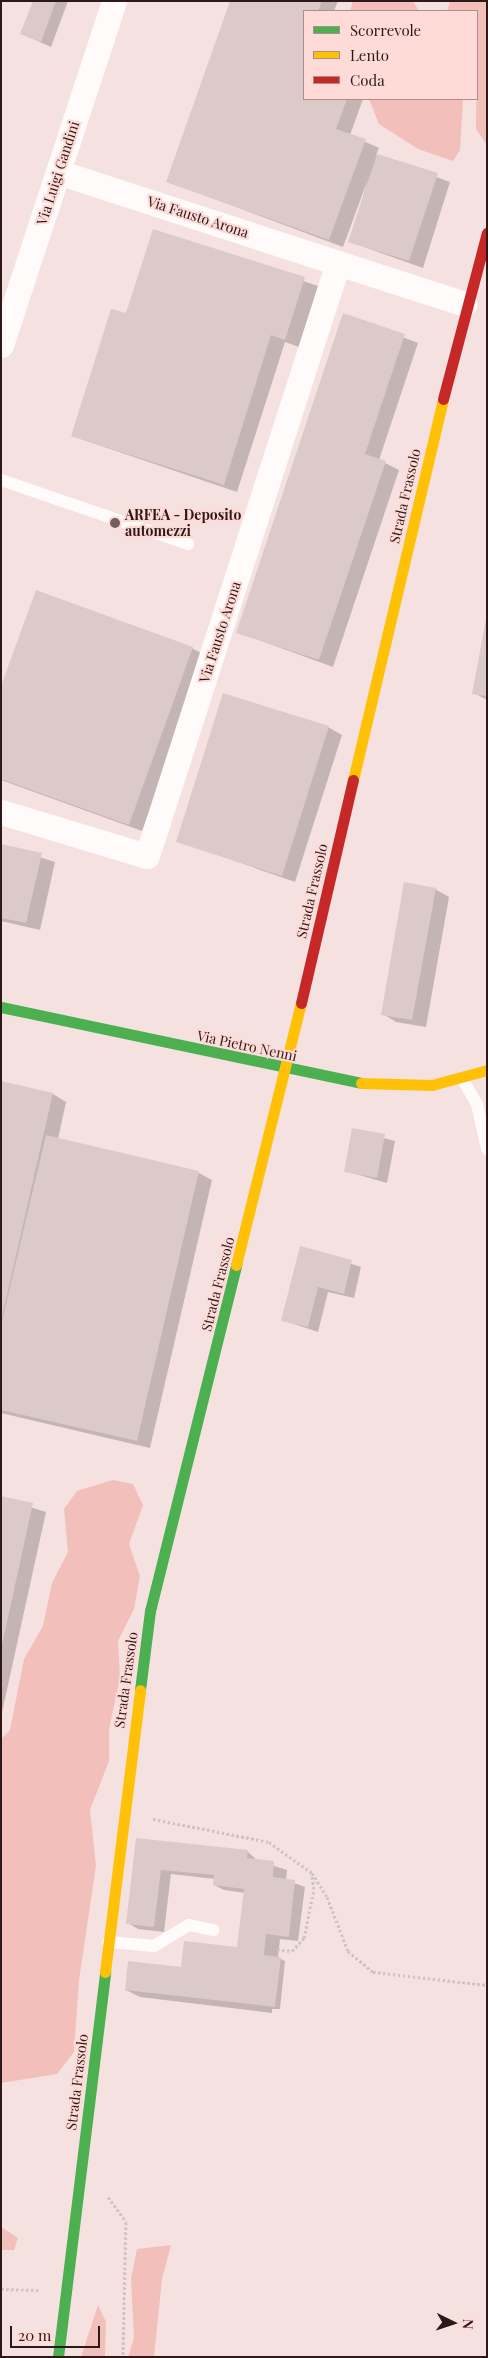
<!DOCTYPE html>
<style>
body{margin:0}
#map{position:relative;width:488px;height:2358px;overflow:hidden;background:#f5e2e0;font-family:"Playfair Display",serif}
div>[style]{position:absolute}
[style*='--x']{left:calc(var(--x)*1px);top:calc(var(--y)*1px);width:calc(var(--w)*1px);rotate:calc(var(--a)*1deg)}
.green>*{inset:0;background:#f2bfbb}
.shadow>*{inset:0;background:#0003}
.building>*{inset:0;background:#dcc9ca}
.path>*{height:3px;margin-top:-1.5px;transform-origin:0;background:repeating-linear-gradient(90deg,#ccc4c3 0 2.5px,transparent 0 5px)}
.lane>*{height:12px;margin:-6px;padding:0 6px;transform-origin:6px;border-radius:6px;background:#fefbfa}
.street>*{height:25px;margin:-12.5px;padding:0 12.5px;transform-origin:12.5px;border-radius:12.5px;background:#fefbfa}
.fast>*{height:11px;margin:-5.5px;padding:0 5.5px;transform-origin:5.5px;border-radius:5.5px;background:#4caf50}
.slow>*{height:11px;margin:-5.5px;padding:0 5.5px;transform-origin:5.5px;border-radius:5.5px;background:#ffc107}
.jam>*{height:11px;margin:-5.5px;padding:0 5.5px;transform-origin:5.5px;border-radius:5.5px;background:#c62828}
.dots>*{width:14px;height:14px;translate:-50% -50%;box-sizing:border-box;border:2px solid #fedbd7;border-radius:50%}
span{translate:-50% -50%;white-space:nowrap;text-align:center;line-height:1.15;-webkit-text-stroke:4px #fedbd7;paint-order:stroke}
.street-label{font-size:14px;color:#2e1918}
.poi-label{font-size:14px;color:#2e1918;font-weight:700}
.left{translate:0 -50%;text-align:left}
.frame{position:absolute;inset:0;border:2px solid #2e1918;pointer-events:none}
.legend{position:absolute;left:303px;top:10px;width:175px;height:90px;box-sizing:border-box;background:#fedbd7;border:1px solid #ab8d8b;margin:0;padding:6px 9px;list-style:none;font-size:15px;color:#2e1918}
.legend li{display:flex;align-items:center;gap:10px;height:25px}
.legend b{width:25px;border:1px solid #ab8d8b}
.north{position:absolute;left:428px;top:2298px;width:50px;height:50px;-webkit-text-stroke:4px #fedbd7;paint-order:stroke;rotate:94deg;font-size:14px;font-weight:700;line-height:20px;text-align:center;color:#2e1918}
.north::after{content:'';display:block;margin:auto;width:18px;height:22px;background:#2e1918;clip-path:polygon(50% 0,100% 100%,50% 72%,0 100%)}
.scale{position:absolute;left:10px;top:2326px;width:90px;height:22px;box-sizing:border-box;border:2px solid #2e1918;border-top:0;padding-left:6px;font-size:15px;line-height:18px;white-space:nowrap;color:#2e1918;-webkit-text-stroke:4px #fedbd7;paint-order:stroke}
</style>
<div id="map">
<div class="green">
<div style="clip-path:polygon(353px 1px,413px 1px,419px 11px,350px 11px)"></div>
<div style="clip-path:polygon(450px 1px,487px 1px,487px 145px,476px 129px,477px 11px,447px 11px)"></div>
<div style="clip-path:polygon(369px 99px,463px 99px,460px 150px,453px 161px,418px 149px,379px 124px)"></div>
<div style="clip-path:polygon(113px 1480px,133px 1484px,143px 1505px,129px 1544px,140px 1576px,134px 1609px,118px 1641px,120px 1678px,109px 1729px,109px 1761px,90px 1810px,96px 1866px,79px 1980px,74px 2052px,57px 2074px,1px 2083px,1px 1739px,10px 1730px,24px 1659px,43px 1626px,52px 1583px,68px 1552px,64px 1509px,77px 1491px)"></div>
<div style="clip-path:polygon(1px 2227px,18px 2238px,14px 2250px,1px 2250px)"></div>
<div style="clip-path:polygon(171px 2245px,162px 2279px,154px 2357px,128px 2357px,134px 2338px,131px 2279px,137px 2249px)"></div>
<div style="clip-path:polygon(98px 2305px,106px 2322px,105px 2357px,81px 2357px)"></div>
</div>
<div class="shadow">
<div style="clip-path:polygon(34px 1px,68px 1px,51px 47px,22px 34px)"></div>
<div style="clip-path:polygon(231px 1px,338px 1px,334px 11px,304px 11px,304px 99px,363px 99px,350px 135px,379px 148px,376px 155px,450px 182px,423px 268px,350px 242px,368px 179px,343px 247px,167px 181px)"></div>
<div style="clip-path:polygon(154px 230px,318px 286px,299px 347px,285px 342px,237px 492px,72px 436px,127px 315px)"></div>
<div style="clip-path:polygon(344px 315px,418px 343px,379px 460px,399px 470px,333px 667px,237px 632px)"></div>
<div style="clip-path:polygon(487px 621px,487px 700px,474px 693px)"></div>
<div style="clip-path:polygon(192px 648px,206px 656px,142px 831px,1px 780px,1px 689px)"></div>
<div style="clip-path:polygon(328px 727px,342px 735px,295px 882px,178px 841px)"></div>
<div style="clip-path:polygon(1px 845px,55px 862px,40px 930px,1px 921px)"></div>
<div style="clip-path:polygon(435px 889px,449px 897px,426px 1027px,396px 1022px,383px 1014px)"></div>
<div style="clip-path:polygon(1px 1082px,53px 1094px,66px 1102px,58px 1139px,199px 1173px,212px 1180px,150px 1448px,1px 1413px)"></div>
<div style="clip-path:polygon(353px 1130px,395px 1141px,387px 1183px,345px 1171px)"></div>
<div style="clip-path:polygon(301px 1248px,361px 1267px,354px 1298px,328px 1292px,318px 1332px,282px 1320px)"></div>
<div style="clip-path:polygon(1px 1498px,46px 1512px,1px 1717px)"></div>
<div style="clip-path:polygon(138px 1839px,248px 1852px,258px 1861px,287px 1870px,286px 1880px,305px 1887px,298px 1941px,280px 1939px,278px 1958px,285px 1961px,280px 2009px,272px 2009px,272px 2013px,140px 1997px,126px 1990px,238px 1949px,245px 1893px,224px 1890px,214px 1885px,215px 1879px,171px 1874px,164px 1932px,138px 1929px,128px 1923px)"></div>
</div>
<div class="building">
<div style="clip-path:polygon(33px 1px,56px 1px,41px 42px,20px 34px)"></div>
<div style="clip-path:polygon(230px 1px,322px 1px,318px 11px,304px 11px,304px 99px,347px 99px,336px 129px,366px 139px,329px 240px,166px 182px)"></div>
<div style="clip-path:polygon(377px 154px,438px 173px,409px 261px,348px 242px)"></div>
<div style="clip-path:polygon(153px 229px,305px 277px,285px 340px,271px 335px,224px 485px,71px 436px,111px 309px,126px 313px)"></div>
<div style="clip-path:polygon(343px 313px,405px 334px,365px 454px,386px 461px,319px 660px,236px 633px)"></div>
<div style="clip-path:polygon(36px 590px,193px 647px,129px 825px,1px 779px,1px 686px)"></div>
<div style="clip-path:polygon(486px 619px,487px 619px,487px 696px,472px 694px)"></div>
<div style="clip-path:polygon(223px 693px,329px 726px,282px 876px,176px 842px)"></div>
<div style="clip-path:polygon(1px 844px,42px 853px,26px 923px,1px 918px)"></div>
<div style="clip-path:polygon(404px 882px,436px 888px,412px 1020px,381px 1015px)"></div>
<div style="clip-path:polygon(1px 1081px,53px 1093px,2px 1317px,1px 1317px)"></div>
<div style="clip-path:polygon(352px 1128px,385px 1134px,377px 1178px,344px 1172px)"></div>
<div style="clip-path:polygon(46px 1135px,199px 1171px,137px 1441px,1px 1410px,1px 1325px)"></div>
<div style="clip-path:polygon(300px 1246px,352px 1260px,344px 1294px,318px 1287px,308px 1327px,281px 1321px)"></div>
<div style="clip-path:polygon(1px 1496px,33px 1503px,2px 1645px,1px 1645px)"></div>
<div style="clip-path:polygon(136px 1838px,248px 1850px,247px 1858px,274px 1861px,273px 1877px,295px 1880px,289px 1937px,266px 1934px,264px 1955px,281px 1957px,275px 2007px,125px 1990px,128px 1961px,181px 1967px,184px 1941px,237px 1947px,244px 1889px,213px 1885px,214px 1875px,161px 1870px,154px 1927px,126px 1924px)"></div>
</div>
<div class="path">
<div style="--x:153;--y:1819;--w:118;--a:11.2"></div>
<div style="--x:269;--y:1842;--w:53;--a:35.8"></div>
<div style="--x:312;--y:1873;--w:28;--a:58"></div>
<div style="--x:327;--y:1897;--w:58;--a:68.7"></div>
<div style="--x:348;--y:1951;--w:33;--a:40"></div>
<div style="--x:373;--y:1972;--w:115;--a:6.5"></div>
<div style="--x:277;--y:1950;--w:15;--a:4"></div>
<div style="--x:292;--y:1951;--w:18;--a:-47"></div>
<div style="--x:304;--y:1938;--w:50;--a:-78.5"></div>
<div style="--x:314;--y:1889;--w:15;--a:-98"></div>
<div style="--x:108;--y:2197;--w:31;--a:54"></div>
<div style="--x:126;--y:2222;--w:135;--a:91.3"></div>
<div style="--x:1;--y:2289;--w:38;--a:2"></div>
</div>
<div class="lane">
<div style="--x:1;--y:480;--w:198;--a:18.9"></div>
<div style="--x:463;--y:1080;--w:28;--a:60"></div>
<div style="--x:477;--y:1104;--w:46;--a:77.5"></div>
<div style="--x:108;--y:1942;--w:46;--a:5"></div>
<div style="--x:154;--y:1946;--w:41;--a:-31"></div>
<div style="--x:189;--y:1925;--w:25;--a:12"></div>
</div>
<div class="street">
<div style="--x:338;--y:263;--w:133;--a:17.9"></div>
<div style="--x:1;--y:345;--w:362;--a:-71.8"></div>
<div style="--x:1;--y:812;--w:152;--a:16.8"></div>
<div style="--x:147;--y:856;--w:623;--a:-72.15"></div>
<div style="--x:338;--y:263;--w:294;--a:-162"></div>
</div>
<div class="fast">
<div style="--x:1;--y:1007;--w:368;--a:11.9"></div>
<div style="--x:140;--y:1690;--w:80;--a:-82.8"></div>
<div style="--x:150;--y:1611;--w:357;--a:-76"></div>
<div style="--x:58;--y:2357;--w:388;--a:-83"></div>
</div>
<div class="slow">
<div style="--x:353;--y:780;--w:391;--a:-76.7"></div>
<div style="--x:361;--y:1083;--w:71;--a:1.6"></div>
<div style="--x:432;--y:1085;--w:57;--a:-15.3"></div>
<div style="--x:236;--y:1265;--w:270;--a:-76.1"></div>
<div style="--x:105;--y:1972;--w:284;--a:-82.9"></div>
</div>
<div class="jam">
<div style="--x:443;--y:399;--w:172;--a:-75.2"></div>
<div style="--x:301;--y:1003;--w:229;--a:-76.9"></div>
</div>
<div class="dots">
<div style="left:115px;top:523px;background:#745f5e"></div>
</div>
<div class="street-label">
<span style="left:58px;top:173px;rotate:-72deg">Via Luigi Gandini</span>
<span style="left:198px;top:217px;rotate:18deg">Via Fausto Arona</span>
<span style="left:405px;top:496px;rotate:-77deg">Strada Frassolo</span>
<span style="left:220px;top:632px;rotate:-72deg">Via Fausto Arona</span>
<span style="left:312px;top:891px;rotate:-77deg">Strada Frassolo</span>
<span style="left:247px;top:1046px;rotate:12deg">Via Pietro Nenni</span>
<span style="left:218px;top:1284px;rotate:-76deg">Strada Frassolo</span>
<span style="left:126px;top:1680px;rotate:-82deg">Strada Frassolo</span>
<span style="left:77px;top:2082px;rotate:-83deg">Strada Frassolo</span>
</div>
<div class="poi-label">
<span class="left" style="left:125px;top:523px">ARFEA - Deposito<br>automezzi</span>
</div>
<div class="frame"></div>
<ul class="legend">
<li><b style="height:6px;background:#4caf50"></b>Scorrevole</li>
<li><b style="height:6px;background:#ffc107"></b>Lento</li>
<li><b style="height:6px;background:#c62828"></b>Coda</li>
</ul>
<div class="north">N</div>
<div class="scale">20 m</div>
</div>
